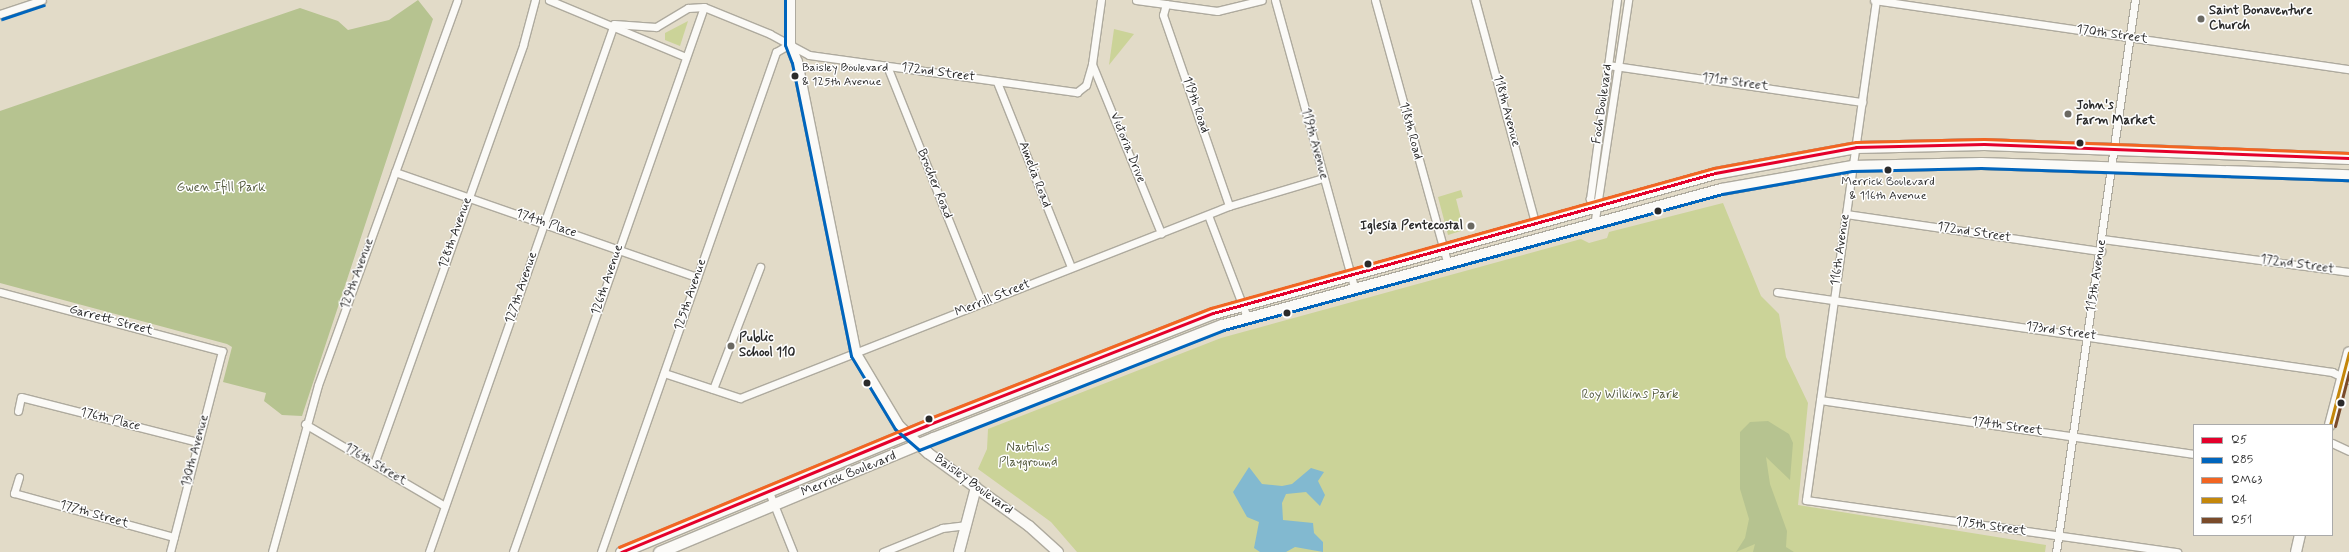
<!DOCTYPE html>
<style>
body{margin:0}
#map{position:relative;width:2349px;height:552px;overflow:hidden;background:#e2dbc8;font-family:Mynerve,sans-serif}
div>[style]{position:absolute}
[style*='--x']{left:calc(var(--x)*1px);top:calc(var(--y)*1px);width:calc(var(--w)*1px);rotate:calc(var(--a)*1deg)}
.green>*{inset:0;background:#cbd398}
.forest>*{inset:0;background:#b6c390}
.water>*{inset:0;background:#82b9d0}
.roads{filter:drop-shadow(1px 0 #aeaa9e) drop-shadow(-1px 0 #aeaa9e) drop-shadow(0 1px #aeaa9e) drop-shadow(0 -1px #aeaa9e)}
.street>*{height:7px;margin:-3.5px;padding:0 3.5px;transform-origin:3.5px;border-radius:3.5px;background:#fbfaf7}
.secondary>*{height:10px;margin:-5px;padding:0 5px;transform-origin:5px;border-radius:5px;background:#fbfaf7}
.primary>*{height:11px;margin:-5.5px;padding:0 5.5px;transform-origin:5.5px;border-radius:5.5px;background:#fbfaf7}
.bus-1>*{height:3px;margin:-1.5px;padding:0 1.5px;transform-origin:1.5px;border-radius:1.5px;background:#e4002b}
.bus-2>*{height:3px;margin:-1.5px;padding:0 1.5px;transform-origin:1.5px;border-radius:1.5px;background:#0065bd}
.bus-3>*{height:3px;margin:-1.5px;padding:0 1.5px;transform-origin:1.5px;border-radius:1.5px;background:#f26522}
.bus-4>*{height:3px;margin:-1.5px;padding:0 1.5px;transform-origin:1.5px;border-radius:1.5px;background:#c4870b}
.bus-5>*{height:3px;margin:-1.5px;padding:0 1.5px;transform-origin:1.5px;border-radius:1.5px;background:#7a4b2a}
.dots>*{width:11px;height:11px;translate:-50% -50%;box-sizing:border-box;border:2px solid #fff;border-radius:50%}
span{translate:-50% -50%;white-space:nowrap;text-align:center;line-height:1.15;-webkit-text-stroke:3px #fff;paint-order:stroke}
.bus-label{font-size:12px;color:#2b2b2b}
.left{translate:0 -50%;text-align:left}
.poi-label{font-size:13px;color:#2b2b2b;font-weight:700}
.right{translate:-100% -50%;text-align:right}
.street-label{font-size:13px;color:#2b2b2b}
.park-label{font-size:13px;color:#565c40}
.legend{position:absolute;left:2193px;top:424px;width:140px;height:112px;box-sizing:border-box;background:#fff;border:1px solid #aaa;margin:0;padding:5px 7px;list-style:none;font-size:12px;color:#2b2b2b}
.legend li{display:flex;align-items:center;gap:8px;height:20px}
.legend b{width:20px;border:1px solid #aaa}
</style>
<div id="map">
<div class="green">
<div style="clip-path:polygon(688px 21px,680px 46px,665px 40px,665px 33px)"></div>
<div style="clip-path:polygon(1114px 29px,1134px 34px,1109px 65px)"></div>
<div style="clip-path:polygon(1461px 190px,1463px 197px,1456px 199px,1464px 230px,1448px 235px,1438px 197px)"></div>
<div style="clip-path:polygon(1723px 203px,1761px 296px,1779px 314px,1786px 357px,1808px 403px,1798px 505px,2046px 545px,2045px 552px,1077px 552px,1051px 522px,978px 469px,987px 449px,988px 429px,1221px 338px,1581px 239px,1589px 243px,1607px 238px,1609px 232px)"></div>
</div>
<div class="forest">
<div style="clip-path:polygon(418px 0,433px 19px,302px 416px,282px 415px,264px 401px,266px 393px,223px 382px,232px 347px,227px 344px,0 283px,0 111px,300px 8px,338px 21px,348px 30px,389px 20px)"></div>
<div style="clip-path:polygon(1768px 421px,1789px 434px,1793px 443px,1790px 480px,1766px 457px,1770px 484px,1787px 531px,1786px 547px,1794px 552px,1753px 552px,1755px 544px,1736px 552px,1745px 538px,1749px 519px,1740px 489px,1740px 432px,1750px 422px)"></div>
</div>
<div class="water">
<div style="clip-path:polygon(1249px 467px,1262px 484px,1282px 486px,1292px 484px,1311px 468px,1324px 472px,1318px 481px,1325px 495px,1320px 506px,1306px 492px,1286px 494px,1282px 503px,1283px 520px,1313px 523px,1314px 533px,1323px 542px,1323px 552px,1295px 547px,1286px 552px,1260px 552px,1254px 548px,1259px 522px,1247px 517px,1233px 492px)"></div>
</div>
<div class="roads">
<div class="street">
<div style="--x:549;--y:0;--w:148;--a:22.6"></div>
<div style="--x:1136;--y:0;--w:82;--a:7.7"></div>
<div style="--x:1217;--y:11;--w:46;--a:-13.7"></div>
<div style="--x:1275;--y:0;--w:298;--a:74.6"></div>
<div style="--x:1375;--y:0;--w:272;--a:74.6"></div>
<div style="--x:1475;--y:0;--w:231;--a:74.9"></div>
<div style="--x:1874;--y:0;--w:480;--a:8.3"></div>
<div style="--x:1876;--y:0;--w:505;--a:97.97"></div>
<div style="--x:1806;--y:500;--w:375;--a:8"></div>
<div style="--x:1166;--y:4;--w:11;--a:105"></div>
<div style="--x:1163;--y:15;--w:202;--a:70.9"></div>
<div style="--x:0;--y:14;--w:44;--a:-18.4"></div>
<div style="--x:614;--y:24;--w:42;--a:4.1"></div>
<div style="--x:656;--y:27;--w:37;--a:-31"></div>
<div style="--x:688;--y:8;--w:16;--a:-4"></div>
<div style="--x:704;--y:7;--w:71;--a:22.2"></div>
<div style="--x:770;--y:34;--w:44;--a:28.3"></div>
<div style="--x:809;--y:55;--w:271;--a:7.9"></div>
<div style="--x:1077;--y:92;--w:11;--a:-38"></div>
<div style="--x:1086;--y:85;--w:22;--a:-74"></div>
<div style="--x:1092;--y:64;--w:65;--a:-82"></div>
<div style="--x:1092;--y:64;--w:183;--a:67.8"></div>
<div style="--x:1608;--y:65;--w:257;--a:8.3"></div>
<div style="--x:887;--y:66;--w:255;--a:68.2"></div>
<div style="--x:997;--y:82;--w:199;--a:68.2"></div>
<div style="--x:395;--y:172;--w:320;--a:19.2"></div>
<div style="--x:1595;--y:206;--w:9;--a:-126"></div>
<div style="--x:1590;--y:199;--w:201;--a:-82.3"></div>
<div style="--x:1846;--y:214;--w:258;--a:8.3"></div>
<div style="--x:1208;--y:215;--w:109;--a:69.1"></div>
<div style="--x:1594;--y:226;--w:229;--a:-81.4"></div>
<div style="--x:2102;--y:239;--w:249;--a:7.6"></div>
<div style="--x:0;--y:292;--w:230;--a:14.9"></div>
<div style="--x:222;--y:351;--w:208;--a:104.5"></div>
<div style="--x:1777;--y:292;--w:561;--a:8.2"></div>
<div style="--x:2332;--y:372;--w:19;--a:25"></div>
<div style="--x:664;--y:373;--w:80;--a:18.2"></div>
<div style="--x:740;--y:398;--w:525;--a:-21.44"></div>
<div style="--x:1229;--y:206;--w:98;--a:-16.6"></div>
<div style="--x:713;--y:389;--w:131;--a:-68.9"></div>
<div style="--x:1820;--y:400;--w:378;--a:8.2"></div>
<div style="--x:18;--y:411;--w:14;--a:-78"></div>
<div style="--x:21;--y:397;--w:183;--a:14.3"></div>
<div style="--x:305;--y:424;--w:162;--a:30.4"></div>
<div style="--x:2332;--y:443;--w:19;--a:25"></div>
<div style="--x:374;--y:464;--w:445;--a:-70.4"></div>
<div style="--x:523;--y:45;--w:47;--a:-75.1"></div>
<div style="--x:19;--y:477;--w:17;--a:107"></div>
<div style="--x:14;--y:493;--w:166;--a:15.4"></div>
<div style="--x:769;--y:492;--w:65;--a:68.2"></div>
<div style="--x:272;--y:552;--w:173;--a:-74.6"></div>
<div style="--x:318;--y:385;--w:409;--a:-70.1"></div>
<div style="--x:429;--y:552;--w:559;--a:-70.69"></div>
<div style="--x:513;--y:552;--w:577;--a:-70.69"></div>
<div style="--x:601;--y:552;--w:530;--a:-70.71"></div>
<div style="--x:776;--y:52;--w:16;--a:-30"></div>
<div style="--x:883;--y:552;--w:64;--a:-22.1"></div>
<div style="--x:942;--y:528;--w:23;--a:-7"></div>
<div style="--x:2056;--y:552;--w:558;--a:-81.86"></div>
</div>
<div class="secondary">
<div style="--x:790;--y:0;--w:44;--a:90"></div>
<div style="--x:790;--y:44;--w:19;--a:69"></div>
<div style="--x:797;--y:62;--w:298;--a:78.6"></div>
<div style="--x:856;--y:354;--w:84;--a:59.2"></div>
<div style="--x:899;--y:426;--w:40;--a:43"></div>
<div style="--x:928;--y:453;--w:125;--a:35.9"></div>
<div style="--x:1029;--y:526;--w:39;--a:42"></div>
<div style="--x:2330;--y:425;--w:75;--a:-75.4"></div>
<div style="--x:959;--y:552;--w:67;--a:-75.3"></div>
<div style="--x:2296;--y:552;--w:17;--a:-77"></div>
</div>
<div class="primary">
<div style="--x:621;--y:552;--w:331;--a:-22.5"></div>
<div style="--x:927;--y:425;--w:307;--a:-21.4"></div>
<div style="--x:1213;--y:313;--w:521;--a:-15.58"></div>
<div style="--x:1715;--y:173;--w:143;--a:-10.4"></div>
<div style="--x:1856;--y:147;--w:128;--a:-1.3"></div>
<div style="--x:1984;--y:144;--w:365;--a:2.2"></div>
<div style="--x:659;--y:552;--w:297;--a:-22.6"></div>
<div style="--x:933;--y:438;--w:310;--a:-21.4"></div>
<div style="--x:1222;--y:325;--w:517;--a:-15.25"></div>
<div style="--x:1721;--y:189;--w:133;--a:-10"></div>
<div style="--x:1852;--y:166;--w:129;--a:-1.3"></div>
<div style="--x:1981;--y:163;--w:368;--a:1.9"></div>
</div>
</div>
<div class="bus-1">
<div style="--x:621;--y:552;--w:331;--a:-22.5"></div>
<div style="--x:927;--y:425;--w:307;--a:-21.4"></div>
<div style="--x:1213;--y:313;--w:521;--a:-15.58"></div>
<div style="--x:1715;--y:173;--w:143;--a:-10.4"></div>
<div style="--x:1856;--y:147;--w:128;--a:-1.3"></div>
<div style="--x:1984;--y:144;--w:365;--a:2.2"></div>
</div>
<div class="bus-2">
<div style="--x:785;--y:0;--w:45;--a:90"></div>
<div style="--x:785;--y:45;--w:19;--a:69"></div>
<div style="--x:792;--y:63;--w:299;--a:78.6"></div>
<div style="--x:851;--y:356;--w:85;--a:58.9"></div>
<div style="--x:895;--y:429;--w:32;--a:41"></div>
<div style="--x:919;--y:450;--w:328;--a:-21.5"></div>
<div style="--x:1224;--y:330;--w:516;--a:-15.27"></div>
<div style="--x:1722;--y:194;--w:132;--a:-10"></div>
<div style="--x:1852;--y:171;--w:129;--a:-1.3"></div>
<div style="--x:1981;--y:168;--w:368;--a:1.9"></div>
<div style="--x:2;--y:19;--w:44;--a:-18.4"></div>
</div>
<div class="bus-3">
<div style="--x:619;--y:547;--w:331;--a:-22.5"></div>
<div style="--x:925;--y:420;--w:307;--a:-21.4"></div>
<div style="--x:1211;--y:308;--w:522;--a:-15.55"></div>
<div style="--x:1714;--y:168;--w:144;--a:-10.4"></div>
<div style="--x:1856;--y:142;--w:128;--a:-1.3"></div>
<div style="--x:1984;--y:139;--w:365;--a:2.2"></div>
</div>
<div class="bus-4">
<div style="--x:2330;--y:425;--w:75;--a:-75.4"></div>
</div>
<div class="bus-5">
<div style="--x:2335;--y:426;--w:56;--a:-75.5"></div>
</div>
<div class="dots">
<div style="left:2201px;top:19px;background:#6b6962"></div>
<div style="left:795px;top:76px;background:#2b2b2b"></div>
<div style="left:2068px;top:114px;background:#6b6962"></div>
<div style="left:2080px;top:143px;background:#2b2b2b"></div>
<div style="left:1888px;top:170px;background:#2b2b2b"></div>
<div style="left:1658px;top:211px;background:#2b2b2b"></div>
<div style="left:1471px;top:226px;background:#6b6962"></div>
<div style="left:1368px;top:264px;background:#2b2b2b"></div>
<div style="left:1287px;top:313px;background:#2b2b2b"></div>
<div style="left:731px;top:346px;background:#6b6962"></div>
<div style="left:867px;top:383px;background:#2b2b2b"></div>
<div style="left:2341px;top:403px;background:#2b2b2b"></div>
<div style="left:929px;top:419px;background:#2b2b2b"></div>
</div>
<div class="bus-label">
<span class="left" style="left:802px;top:76px">Baisley Boulevard<br>&amp; 125th Avenue</span>
<span style="left:1888px;top:190px">Merrick Boulevard<br>&amp; 116th Avenue</span>
</div>
<div class="poi-label">
<span class="left" style="left:2209px;top:19px">Saint Bonaventure<br>Church</span>
<span class="left" style="left:2076px;top:114px">John's<br>Farm Market</span>
<span class="right" style="left:1463px;top:226px">Iglesia Pentecostal</span>
<span class="left" style="left:739px;top:346px">Public<br>School 110</span>
</div>
<div class="street-label">
<span style="left:2112px;top:35px;rotate:8deg">170th Street</span>
<span style="left:938px;top:73px;rotate:8deg">172nd Street</span>
<span style="left:1735px;top:83px;rotate:8deg">171st Street</span>
<span style="left:1603px;top:104px;rotate:-82deg">Foch Boulevard</span>
<span style="left:1195px;top:105px;rotate:71deg">119th Road</span>
<span style="left:1506px;top:111px;rotate:75deg">118th Avenue</span>
<span style="left:1410px;top:131px;rotate:75deg">118th Road</span>
<span style="left:1314px;top:144px;rotate:75deg">119th Avenue</span>
<span style="left:1127px;top:148px;rotate:68deg">Victoria Drive</span>
<span style="left:1034px;top:175px;rotate:69deg">Amelia Road</span>
<span style="left:934px;top:184px;rotate:68deg">Brocher Road</span>
<span style="left:546px;top:224px;rotate:19deg">174th Place</span>
<span style="left:456px;top:233px;rotate:-70deg">128th Avenue</span>
<span style="left:1974px;top:233px;rotate:9deg">172nd Street</span>
<span style="left:1841px;top:250px;rotate:-82deg">116th Avenue</span>
<span style="left:2297px;top:265px;rotate:8deg">172nd Street</span>
<span style="left:358px;top:274px;rotate:-70deg">129th Avenue</span>
<span style="left:2097px;top:276px;rotate:-81deg">115th Avenue</span>
<span style="left:608px;top:280px;rotate:-71deg">126th Avenue</span>
<span style="left:522px;top:288px;rotate:-71deg">127th Avenue</span>
<span style="left:691px;top:295px;rotate:-71deg">125th Avenue</span>
<span style="left:993px;top:299px;rotate:-22deg">Merrill Street</span>
<span style="left:111px;top:321px;rotate:15deg">Garrett Street</span>
<span style="left:2061px;top:332px;rotate:8deg">173rd Street</span>
<span style="left:110px;top:420px;rotate:14deg">176th Place</span>
<span style="left:2007px;top:427px;rotate:8deg">174th Street</span>
<span style="left:196px;top:451px;rotate:-75deg">130th Avenue</span>
<span style="left:375px;top:465px;rotate:31deg">176th Street</span>
<span style="left:849px;top:475px;rotate:-22deg">Merrick Boulevard</span>
<span style="left:973px;top:485px;rotate:36deg">Baisley Boulevard</span>
<span style="left:94px;top:515px;rotate:16deg">177th Street</span>
<span style="left:1991px;top:527px;rotate:8deg">175th Street</span>
</div>
<div class="park-label">
<span style="left:221px;top:188px">Gwen Ifill Park</span>
<span style="left:1630px;top:395px">Roy Wilkins Park</span>
<span style="left:1028px;top:456px">Nautilus<br>Playground</span>
</div>
<ul class="legend">
<li><b style="height:5px;background:#e4002b"></b>Q5</li>
<li><b style="height:5px;background:#0065bd"></b>Q85</li>
<li><b style="height:5px;background:#f26522"></b>QM63</li>
<li><b style="height:5px;background:#c4870b"></b>Q4</li>
<li><b style="height:5px;background:#7a4b2a"></b>Q51</li>
</ul>
</div>
